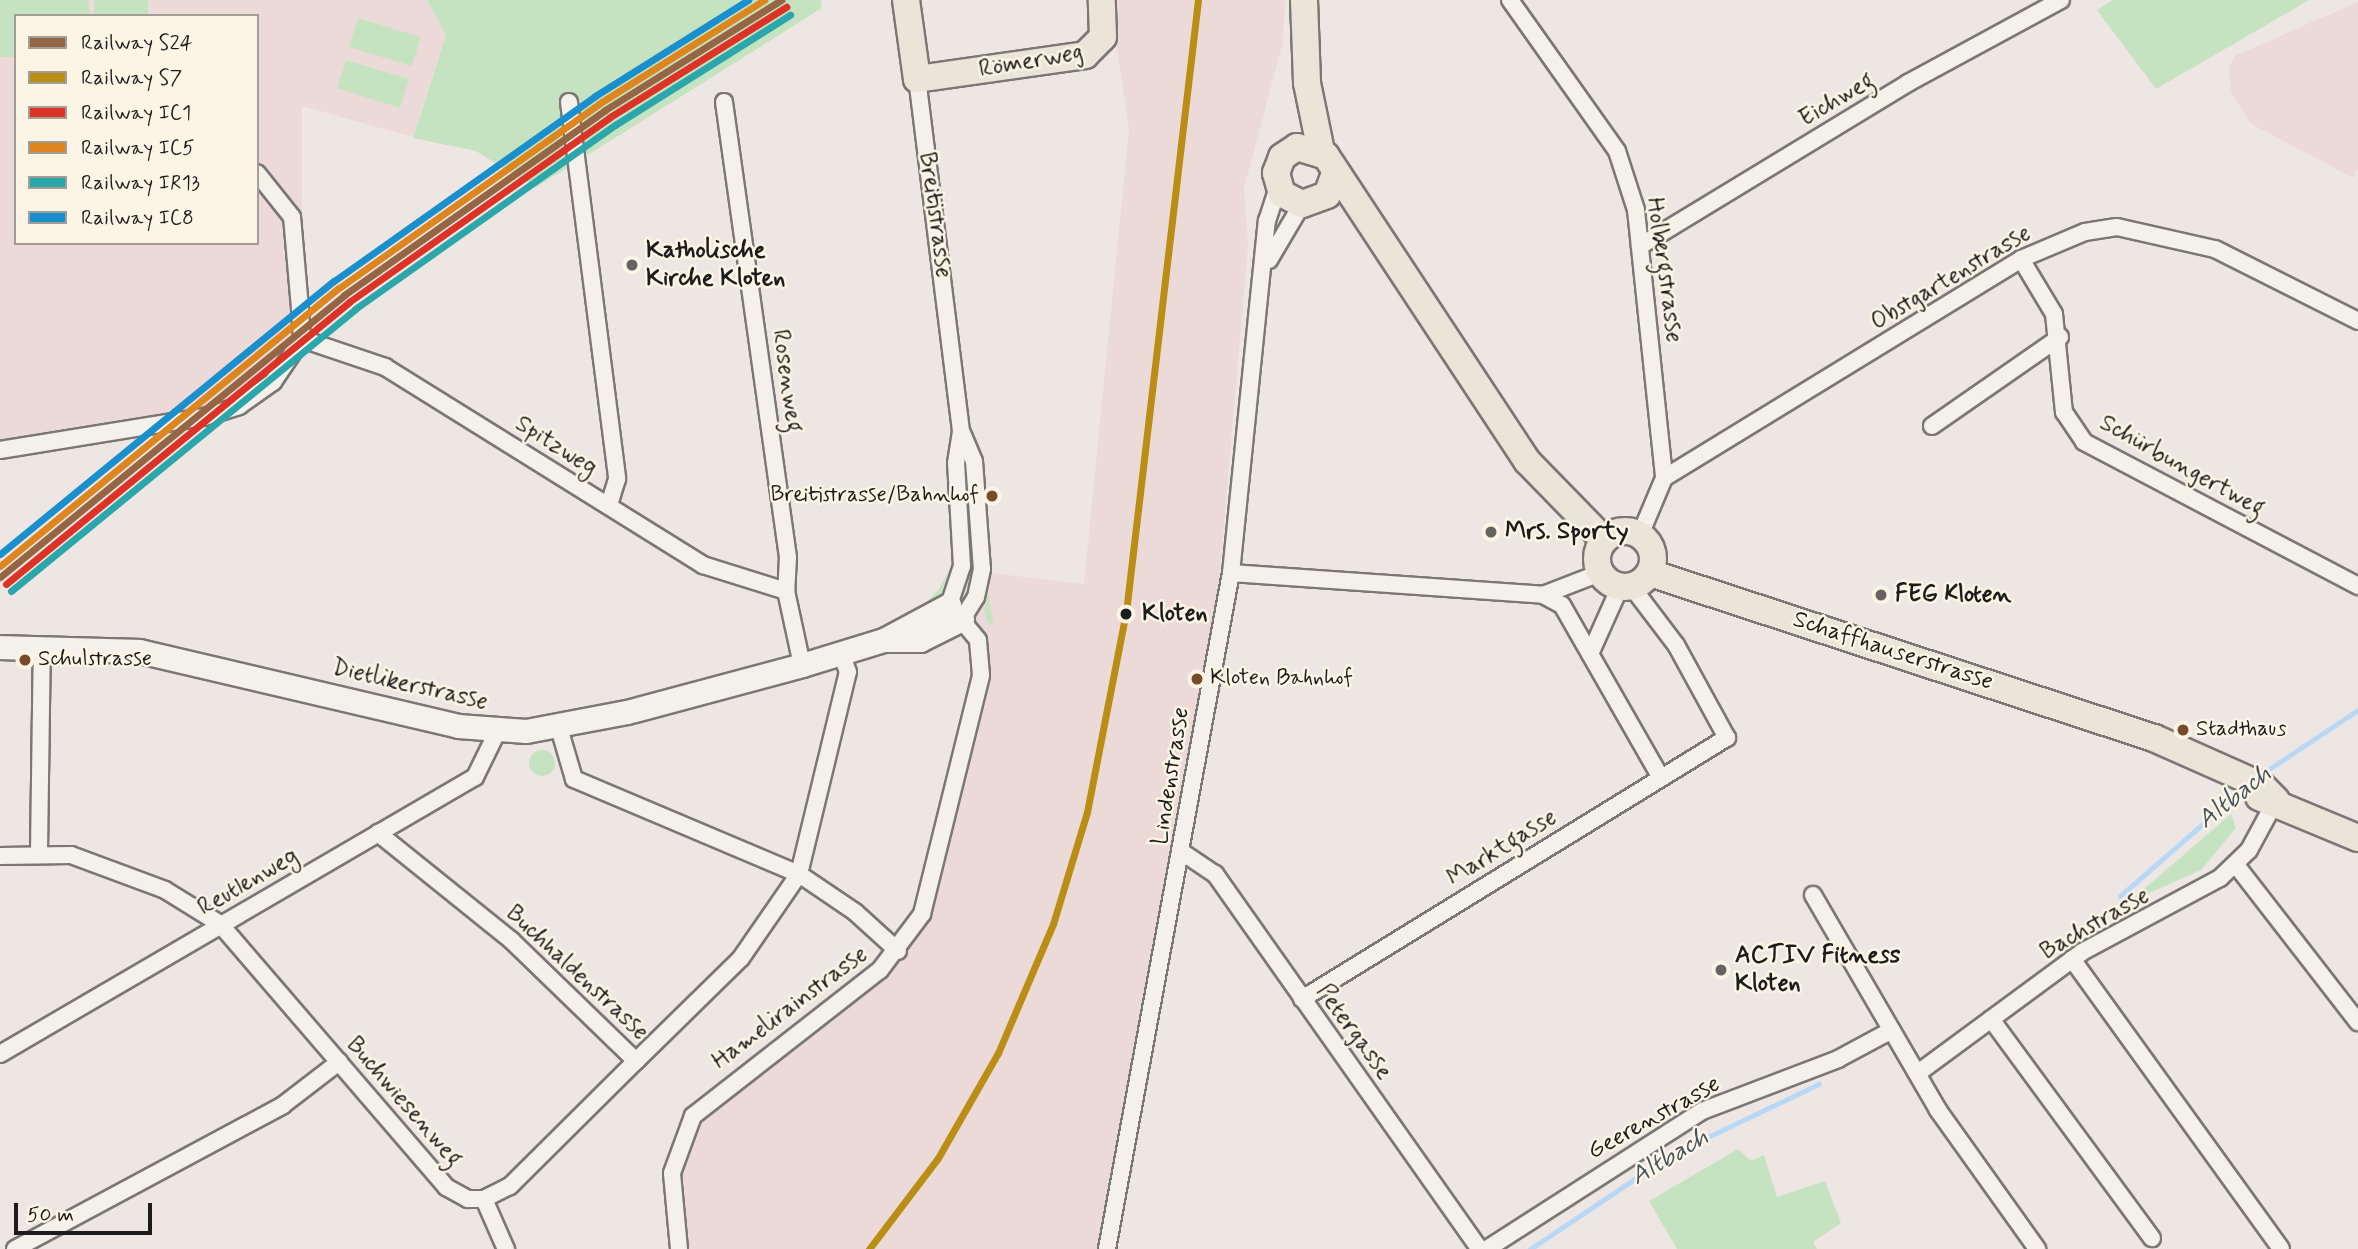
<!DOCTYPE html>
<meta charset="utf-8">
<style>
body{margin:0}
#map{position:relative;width:2358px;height:1249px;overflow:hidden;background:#eee6e2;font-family:Mynerve,sans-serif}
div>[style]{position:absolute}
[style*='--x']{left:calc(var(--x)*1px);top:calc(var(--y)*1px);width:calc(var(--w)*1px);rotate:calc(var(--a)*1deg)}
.built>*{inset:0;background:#ecdad9}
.green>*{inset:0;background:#c6e3c1}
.round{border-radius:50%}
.stream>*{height:5px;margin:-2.5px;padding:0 2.5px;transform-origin:2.5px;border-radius:2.5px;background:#b9d8f6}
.roads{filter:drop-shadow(2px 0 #7a7775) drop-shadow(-2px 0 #7a7775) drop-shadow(0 2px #7a7775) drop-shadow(0 -2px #7a7775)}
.street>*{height:16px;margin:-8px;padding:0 8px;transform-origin:8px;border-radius:8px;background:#f4f0ea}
.secondary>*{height:23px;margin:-11.5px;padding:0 11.5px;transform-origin:11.5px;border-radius:11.5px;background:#f4f0ea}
.primary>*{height:26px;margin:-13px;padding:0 13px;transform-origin:13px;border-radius:13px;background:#ebe4d9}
.primary>.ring{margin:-13px;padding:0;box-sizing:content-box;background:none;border:26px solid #ebe4d9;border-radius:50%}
.rail-1>*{height:7px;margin:-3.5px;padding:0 3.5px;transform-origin:3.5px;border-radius:3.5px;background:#946644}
.rail-2>*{height:7px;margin:-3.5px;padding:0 3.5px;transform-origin:3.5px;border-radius:3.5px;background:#ba8d14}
.rail-3>*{height:7px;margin:-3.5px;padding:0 3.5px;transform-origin:3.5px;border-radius:3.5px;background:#dd3327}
.rail-4>*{height:7px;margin:-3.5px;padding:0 3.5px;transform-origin:3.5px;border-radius:3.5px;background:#dd8620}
.rail-5>*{height:7px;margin:-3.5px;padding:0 3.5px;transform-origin:3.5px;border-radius:3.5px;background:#2ba7ab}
.rail-6>*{height:7px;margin:-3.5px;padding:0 3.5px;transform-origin:3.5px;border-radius:3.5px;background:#1a8fce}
.dots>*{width:19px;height:19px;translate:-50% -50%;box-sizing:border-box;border:4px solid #fcf5e5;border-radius:50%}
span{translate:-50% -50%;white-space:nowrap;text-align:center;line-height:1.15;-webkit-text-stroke:5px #fcf5e5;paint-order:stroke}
.bus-label{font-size:22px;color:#1c1c1c}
.right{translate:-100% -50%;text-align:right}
.left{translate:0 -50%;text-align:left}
.street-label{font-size:24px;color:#1c1c1c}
.poi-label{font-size:24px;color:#1c1c1c;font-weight:700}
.stop-label{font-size:24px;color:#1c1c1c;font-weight:700}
.water-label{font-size:26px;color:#445360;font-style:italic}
.legend{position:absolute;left:14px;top:14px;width:245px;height:231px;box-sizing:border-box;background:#fcf5e5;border:2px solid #a29e95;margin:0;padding:9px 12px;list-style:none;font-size:21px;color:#1c1c1c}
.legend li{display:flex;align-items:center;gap:14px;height:35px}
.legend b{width:35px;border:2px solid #a29e95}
.scale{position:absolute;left:14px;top:1203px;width:138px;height:32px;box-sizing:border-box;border:4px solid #1c1c1c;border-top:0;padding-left:9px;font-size:21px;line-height:24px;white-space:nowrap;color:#1c1c1c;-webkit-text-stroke:5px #fcf5e5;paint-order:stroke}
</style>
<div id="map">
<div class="built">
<div style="clip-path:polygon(evenodd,0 0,427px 0,446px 34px,413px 137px,302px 106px,302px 339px,289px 363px,239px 406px,0 450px,0 0,16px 16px,257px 16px,257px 243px,16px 243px,16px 16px)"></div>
<div style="clip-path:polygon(1110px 0,1285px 0,1283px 42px,1244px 188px,1248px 246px,1218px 594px,1107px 1249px,679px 1249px,673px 1191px,682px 1135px,860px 986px,911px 933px,981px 653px,949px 605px,974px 571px,1084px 584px,1129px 129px)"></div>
<div style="clip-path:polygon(2358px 2px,2358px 168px,2353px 178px,2250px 123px,2231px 92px,2229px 67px,2235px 56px)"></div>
</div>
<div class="green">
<div style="clip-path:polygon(0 0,89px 0,89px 16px,16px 16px,16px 57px,0 57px)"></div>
<div style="clip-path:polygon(94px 0,148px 0,148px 16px,94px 16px)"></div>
<div style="clip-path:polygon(427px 0,821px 0,822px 8px,535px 188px,476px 151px,413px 138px,446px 35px)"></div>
<div style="clip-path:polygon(2113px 0,2309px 0,2156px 89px,2097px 10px)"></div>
<div style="clip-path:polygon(358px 18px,421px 37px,412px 66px,349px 47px)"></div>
<div style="clip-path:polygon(346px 60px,409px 79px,400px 108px,337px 88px)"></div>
<div style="clip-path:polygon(974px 537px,976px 568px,968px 602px,966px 539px)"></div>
<div style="clip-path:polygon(949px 570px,940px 596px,918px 611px,939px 589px)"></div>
<div style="clip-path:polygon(988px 592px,993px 623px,989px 626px,984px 611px)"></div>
<div class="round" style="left:529px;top:750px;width:26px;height:26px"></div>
<div style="clip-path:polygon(2231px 814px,2236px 828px,2201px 870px,2129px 902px)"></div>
<div style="clip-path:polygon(1738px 1149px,1751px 1161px,1764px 1155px,1777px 1197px,1825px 1181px,1841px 1223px,1813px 1242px,1817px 1249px,1677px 1249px,1649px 1201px)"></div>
</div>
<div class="stream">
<div style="--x:2260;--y:775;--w:118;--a:-33.6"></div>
<div style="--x:2120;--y:896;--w:164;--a:-41.1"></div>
<div style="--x:1530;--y:1249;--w:171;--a:-33.8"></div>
<div style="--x:1672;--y:1154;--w:163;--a:-25.5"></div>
</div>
<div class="roads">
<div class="street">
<div style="--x:1510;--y:0;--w:185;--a:54.7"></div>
<div style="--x:1617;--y:151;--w:62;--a:72.1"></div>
<div style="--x:1636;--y:210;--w:269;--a:84"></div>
<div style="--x:1664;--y:478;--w:62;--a:112.8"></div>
<div style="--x:569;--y:102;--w:380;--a:82.7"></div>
<div style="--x:617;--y:479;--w:28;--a:107"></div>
<div style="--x:724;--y:102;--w:459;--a:82"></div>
<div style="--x:788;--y:557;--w:34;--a:93"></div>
<div style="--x:786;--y:591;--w:76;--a:77.8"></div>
<div style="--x:1640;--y:246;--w:314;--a:-31.3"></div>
<div style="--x:1908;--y:83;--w:174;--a:-28.5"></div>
<div style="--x:2021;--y:259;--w:64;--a:59"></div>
<div style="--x:2054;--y:314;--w:99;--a:84.2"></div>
<div style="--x:2064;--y:412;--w:36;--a:56"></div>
<div style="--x:2084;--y:442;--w:310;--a:27.7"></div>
<div style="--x:1269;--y:260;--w:65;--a:-59.5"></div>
<div style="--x:302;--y:339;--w:88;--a:18.6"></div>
<div style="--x:385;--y:367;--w:375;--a:31.9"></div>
<div style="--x:703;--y:565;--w:87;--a:17.4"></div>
<div style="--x:1932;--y:426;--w:156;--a:-34.8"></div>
<div style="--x:962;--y:433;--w:30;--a:67"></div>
<div style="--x:974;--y:461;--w:108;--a:85.8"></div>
<div style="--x:982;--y:569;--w:29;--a:102"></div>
<div style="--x:976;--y:597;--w:26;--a:122"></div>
<div style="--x:0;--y:450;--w:207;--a:-9.2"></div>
<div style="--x:204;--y:417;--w:37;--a:-17"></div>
<div style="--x:239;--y:406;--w:42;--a:-35.2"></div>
<div style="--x:273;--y:382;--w:52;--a:-56"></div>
<div style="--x:302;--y:339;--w:31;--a:-94"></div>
<div style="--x:300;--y:308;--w:91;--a:-95"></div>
<div style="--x:292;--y:217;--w:56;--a:-128.5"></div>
<div style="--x:1664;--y:478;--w:419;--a:-31.5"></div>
<div style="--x:2021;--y:259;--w:69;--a:-22.9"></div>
<div style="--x:2085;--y:232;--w:32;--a:-9"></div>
<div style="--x:2117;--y:227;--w:100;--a:12.7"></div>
<div style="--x:2215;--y:249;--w:160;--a:26.7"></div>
<div style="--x:1231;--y:573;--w:313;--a:4"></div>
<div style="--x:1543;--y:595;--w:21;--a:28"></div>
<div style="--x:1562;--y:605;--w:197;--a:60.2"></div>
<div style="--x:1543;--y:595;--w:61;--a:-21.1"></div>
<div style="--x:1590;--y:654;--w:73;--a:-65.9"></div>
<div style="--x:559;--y:728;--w:53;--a:73.6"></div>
<div style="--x:574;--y:779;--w:244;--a:22.9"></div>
<div style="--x:799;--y:874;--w:68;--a:34.2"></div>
<div style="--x:855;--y:912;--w:58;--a:42.2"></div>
<div style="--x:378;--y:833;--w:171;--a:38.8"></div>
<div style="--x:511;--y:940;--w:174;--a:44.1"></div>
<div style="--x:636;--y:1061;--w:147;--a:-44.4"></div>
<div style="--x:741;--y:958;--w:102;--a:-55.4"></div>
<div style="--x:799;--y:874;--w:208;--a:-76.4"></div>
<div style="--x:848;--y:672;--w:20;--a:-110"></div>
<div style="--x:39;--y:851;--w:203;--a:-89.2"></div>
<div style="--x:1182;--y:852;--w:40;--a:34"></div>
<div style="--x:1215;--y:874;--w:459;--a:54.8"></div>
<div style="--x:0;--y:856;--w:71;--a:-0.8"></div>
<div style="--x:71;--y:855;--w:100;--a:20.4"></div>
<div style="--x:165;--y:890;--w:65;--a:31.7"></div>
<div style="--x:220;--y:924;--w:347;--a:49.3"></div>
<div style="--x:446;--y:1187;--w:25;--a:29"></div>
<div style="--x:468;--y:1199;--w:16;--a:0"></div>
<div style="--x:484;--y:1199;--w:29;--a:-27"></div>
<div style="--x:510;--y:1186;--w:177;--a:-44.8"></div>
<div style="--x:2236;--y:865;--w:199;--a:52.2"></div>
<div style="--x:1813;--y:895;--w:249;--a:59.8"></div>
<div style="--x:1938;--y:1110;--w:171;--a:54.5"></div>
<div style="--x:2072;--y:959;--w:357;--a:54.2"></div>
<div style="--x:1302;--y:999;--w:499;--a:-31.6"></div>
<div style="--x:1727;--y:738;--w:106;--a:-118.7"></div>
<div style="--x:1676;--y:645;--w:73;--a:-127.2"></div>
<div style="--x:1991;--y:1019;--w:272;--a:53.7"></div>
<div style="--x:0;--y:1054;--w:550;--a:-30.25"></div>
<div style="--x:475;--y:777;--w:50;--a:-63.9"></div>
<div style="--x:1918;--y:1073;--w:204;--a:-36.4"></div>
<div style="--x:2082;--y:952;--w:157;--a:-28.2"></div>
<div style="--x:2220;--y:878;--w:40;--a:-44"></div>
<div style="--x:2249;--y:850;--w:57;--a:-61.6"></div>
<div style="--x:484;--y:1199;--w:55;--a:66.3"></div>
<div style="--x:15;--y:1249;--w:304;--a:-28.2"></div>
<div style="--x:283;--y:1105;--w:71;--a:-37.5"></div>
<div style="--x:679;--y:1249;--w:76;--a:-95.3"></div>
<div style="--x:672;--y:1173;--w:61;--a:-69.8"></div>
<div style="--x:693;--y:1116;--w:237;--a:-38"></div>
<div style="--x:880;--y:970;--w:70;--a:-53.1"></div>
<div style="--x:922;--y:914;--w:246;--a:-76.1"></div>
<div style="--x:981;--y:675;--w:35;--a:-95"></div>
<div style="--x:978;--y:640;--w:45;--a:-129.6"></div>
<div style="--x:949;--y:605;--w:41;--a:-71.6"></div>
<div style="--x:962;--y:566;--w:103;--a:-93.3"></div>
<div style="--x:956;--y:463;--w:32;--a:-81"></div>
<div style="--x:961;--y:431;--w:355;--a:-97.1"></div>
<div style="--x:1107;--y:1249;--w:687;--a:-79.61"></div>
<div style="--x:1231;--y:573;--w:354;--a:-84.2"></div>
<div style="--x:1267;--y:221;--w:36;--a:-72"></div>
<div style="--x:1487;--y:1249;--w:255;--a:-32.7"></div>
<div style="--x:1702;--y:1111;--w:146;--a:-20.9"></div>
<div style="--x:1838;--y:1059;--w:61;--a:-28.2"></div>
</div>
<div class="secondary">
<div style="--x:884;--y:640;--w:36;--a:0"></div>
<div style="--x:920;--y:640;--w:47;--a:-26.6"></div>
<div style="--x:0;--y:647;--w:139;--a:1.6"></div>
<div style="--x:139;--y:651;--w:328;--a:13.2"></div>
<div style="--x:458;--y:726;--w:68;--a:4.2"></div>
<div style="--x:526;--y:731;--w:103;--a:-10.7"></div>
<div style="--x:627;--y:712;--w:181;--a:-15"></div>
<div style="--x:802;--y:665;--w:86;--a:-17"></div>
<div style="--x:884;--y:640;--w:74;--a:-28.3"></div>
</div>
<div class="primary">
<div style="--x:906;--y:0;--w:80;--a:82.1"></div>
<div style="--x:917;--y:79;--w:170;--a:-8.1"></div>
<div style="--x:1085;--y:55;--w:25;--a:-45"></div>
<div style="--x:1103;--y:37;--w:37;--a:-92"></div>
<div style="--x:1304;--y:0;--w:83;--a:87.9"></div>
<div style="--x:1307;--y:83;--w:69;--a:78.4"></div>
<div style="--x:1334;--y:176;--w:20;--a:110"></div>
<div style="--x:1327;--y:195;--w:27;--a:160"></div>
<div style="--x:1302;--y:204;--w:22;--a:-153"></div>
<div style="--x:1282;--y:194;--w:22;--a:-106"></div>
<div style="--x:1276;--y:173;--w:17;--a:-69"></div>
<div style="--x:1282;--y:157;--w:18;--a:-34"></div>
<div style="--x:1297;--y:147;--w:30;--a:17"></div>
<div style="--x:1326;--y:156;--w:365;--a:56.6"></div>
<div style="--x:1527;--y:461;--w:110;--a:45.7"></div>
<div class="ring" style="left:1597px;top:531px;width:30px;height:30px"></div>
<div style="--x:1650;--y:573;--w:530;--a:18.13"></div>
<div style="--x:2154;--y:738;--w:118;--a:24"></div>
<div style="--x:2262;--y:786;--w:20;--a:45"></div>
<div style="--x:2259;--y:797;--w:107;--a:22.5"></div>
</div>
</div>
<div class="rail-1">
<div style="--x:0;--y:577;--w:445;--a:-39.3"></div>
<div style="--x:344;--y:295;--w:320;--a:-35.3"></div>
<div style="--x:605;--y:110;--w:208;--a:-32"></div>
</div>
<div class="rail-2">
<div style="--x:869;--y:1249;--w:114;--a:-52.8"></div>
<div style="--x:938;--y:1158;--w:121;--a:-60.3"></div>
<div style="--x:998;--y:1053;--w:140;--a:-66.9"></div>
<div style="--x:1053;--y:924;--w:117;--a:-73.1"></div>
<div style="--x:1087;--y:812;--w:204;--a:-79"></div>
<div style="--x:1126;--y:612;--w:616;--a:-83.29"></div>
</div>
<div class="rail-3">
<div style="--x:6;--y:584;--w:444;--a:-39.4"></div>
<div style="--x:349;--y:302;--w:320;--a:-35.3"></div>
<div style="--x:610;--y:117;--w:208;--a:-32"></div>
</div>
<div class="rail-4">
<div style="--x:0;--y:566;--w:438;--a:-39.4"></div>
<div style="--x:339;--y:288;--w:320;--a:-35.3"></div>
<div style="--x:600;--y:103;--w:194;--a:-32.1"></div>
</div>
<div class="rail-5">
<div style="--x:11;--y:591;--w:445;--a:-39.3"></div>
<div style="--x:355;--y:309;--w:319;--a:-35.3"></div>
<div style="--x:615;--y:125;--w:207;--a:-32.2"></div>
</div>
<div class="rail-6">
<div style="--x:0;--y:554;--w:431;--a:-39.3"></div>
<div style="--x:334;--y:281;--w:320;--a:-35.3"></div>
<div style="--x:595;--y:96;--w:181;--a:-32.1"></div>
</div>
<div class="dots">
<div style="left:632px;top:265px;background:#666361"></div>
<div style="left:992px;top:496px;background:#7a4b2a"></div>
<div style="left:1491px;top:532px;background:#666361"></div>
<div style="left:1881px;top:595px;background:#666361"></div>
<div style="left:1126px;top:614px;background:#1c1c1c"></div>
<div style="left:25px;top:660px;background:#7a4b2a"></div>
<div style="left:1197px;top:679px;background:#7a4b2a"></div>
<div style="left:2183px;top:730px;background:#7a4b2a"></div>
<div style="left:1721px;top:970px;background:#666361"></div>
</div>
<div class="bus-label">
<span class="right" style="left:979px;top:496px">Breitistrasse/Bahnhof</span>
<span class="left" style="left:38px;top:660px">Schulstrasse</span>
<span class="left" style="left:1210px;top:679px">Kloten Bahnhof</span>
<span class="left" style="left:2196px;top:730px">Stadthaus</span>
</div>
<div class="street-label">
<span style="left:1031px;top:61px;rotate:-10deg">Römerweg</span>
<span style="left:1837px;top:100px;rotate:-31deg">Eichweg</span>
<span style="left:935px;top:215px;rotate:82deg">Breitistrasse</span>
<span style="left:1664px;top:270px;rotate:82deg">Holbergstrasse</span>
<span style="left:1951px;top:278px;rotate:-31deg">Obstgartenstrasse</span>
<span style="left:787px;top:381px;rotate:82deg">Rosenweg</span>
<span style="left:556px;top:446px;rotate:32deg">Spitzweg</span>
<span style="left:2182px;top:466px;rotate:29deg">Schürbungertweg</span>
<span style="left:1893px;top:651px;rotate:18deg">Schaffhauserstrasse</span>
<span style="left:410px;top:685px;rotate:13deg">Dietlikerstrasse</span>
<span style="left:1171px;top:776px;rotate:-81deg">Lindenstrasse</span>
<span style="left:1502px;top:848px;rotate:-32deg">Marktgasse</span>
<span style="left:248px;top:882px;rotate:-30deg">Reutlenweg</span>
<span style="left:2095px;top:924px;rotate:-30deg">Bachstrasse</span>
<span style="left:577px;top:973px;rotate:43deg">Buchhaldenstrasse</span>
<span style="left:790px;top:1008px;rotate:-37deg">Hamelirainstrasse</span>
<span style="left:1354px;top:1032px;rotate:54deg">Petergasse</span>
<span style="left:404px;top:1102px;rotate:49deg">Buchwiesenweg</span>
<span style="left:1654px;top:1118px;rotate:-29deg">Geerenstrasse</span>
</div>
<div class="poi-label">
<span class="left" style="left:646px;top:265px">Katholische<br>Kirche Kloten</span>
<span class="left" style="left:1505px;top:532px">Mrs. Sporty</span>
<span class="left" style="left:1895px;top:595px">FEG Kloten</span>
<span class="left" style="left:1735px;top:970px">ACTIV Fitness<br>Kloten</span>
</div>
<div class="stop-label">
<span class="left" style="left:1142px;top:614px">Kloten</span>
</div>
<div class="water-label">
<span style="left:2235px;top:798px;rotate:-38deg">Altbach</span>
<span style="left:1670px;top:1158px;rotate:-31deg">Altbach</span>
</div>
<ul class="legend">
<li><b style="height:9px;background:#946644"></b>Railway S24</li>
<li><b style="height:9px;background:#ba8d14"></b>Railway S7</li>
<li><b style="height:9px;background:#dd3327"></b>Railway IC1</li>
<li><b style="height:9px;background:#dd8620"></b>Railway IC5</li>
<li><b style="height:9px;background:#2ba7ab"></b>Railway IR13</li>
<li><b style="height:9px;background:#1a8fce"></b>Railway IC8</li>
</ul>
<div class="scale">50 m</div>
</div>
